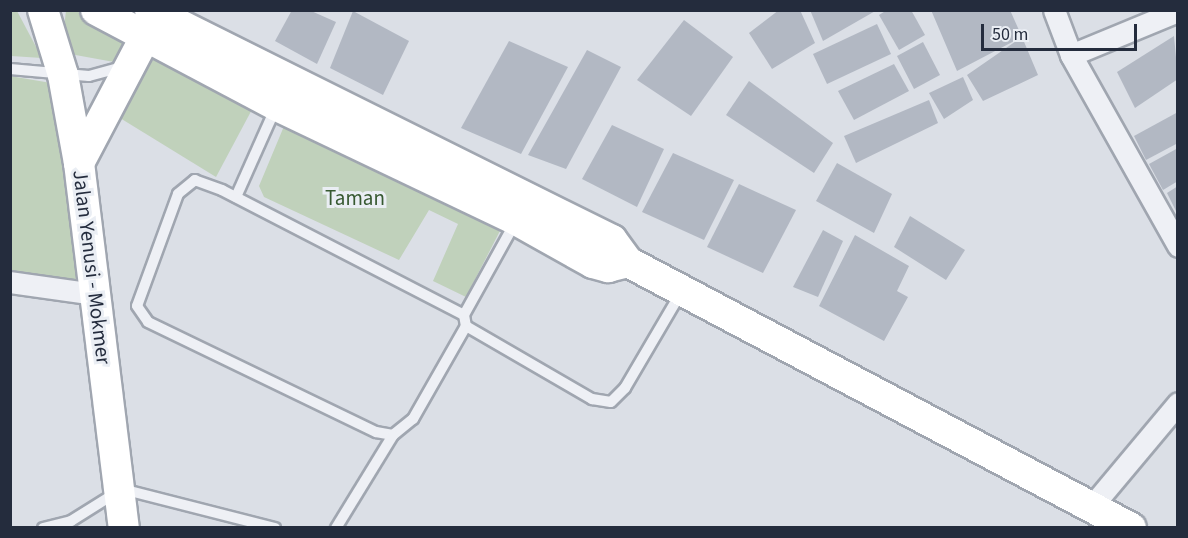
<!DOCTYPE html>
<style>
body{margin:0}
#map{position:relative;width:1188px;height:538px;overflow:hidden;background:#dbdfe6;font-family:"Source Sans 3",sans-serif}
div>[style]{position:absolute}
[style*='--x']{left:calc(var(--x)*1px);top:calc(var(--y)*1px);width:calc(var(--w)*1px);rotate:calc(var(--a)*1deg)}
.green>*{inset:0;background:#c0d1bb}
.building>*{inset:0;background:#b2b8c3}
.roads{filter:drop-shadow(2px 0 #a0a6b0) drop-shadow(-2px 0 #a0a6b0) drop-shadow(0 2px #a0a6b0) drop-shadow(0 -2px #a0a6b0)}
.lane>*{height:10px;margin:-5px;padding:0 5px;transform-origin:5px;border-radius:5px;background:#eef0f5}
.street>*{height:21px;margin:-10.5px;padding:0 10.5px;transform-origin:10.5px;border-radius:10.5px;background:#eef0f5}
.secondary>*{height:30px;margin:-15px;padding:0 15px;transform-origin:15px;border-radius:15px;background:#fff}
span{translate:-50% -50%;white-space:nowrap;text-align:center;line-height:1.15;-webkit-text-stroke:6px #eaeef4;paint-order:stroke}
.park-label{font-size:21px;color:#375931}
.street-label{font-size:21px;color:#242c3d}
.frame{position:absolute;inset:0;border:12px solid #242c3d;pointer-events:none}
.scale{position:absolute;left:981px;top:24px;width:156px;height:27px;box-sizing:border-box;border:3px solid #242c3d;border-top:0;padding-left:8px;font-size:18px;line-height:21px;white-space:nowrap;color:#242c3d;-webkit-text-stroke:4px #eaeef4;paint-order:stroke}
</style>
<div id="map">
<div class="green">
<div style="clip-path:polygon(74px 10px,128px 35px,114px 62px,70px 54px,63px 35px,66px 11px)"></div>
<div style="clip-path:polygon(10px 11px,17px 11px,42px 58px,11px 56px)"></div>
<div style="clip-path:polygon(171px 50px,256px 102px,216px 177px,120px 118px,139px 68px)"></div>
<div style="clip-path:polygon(10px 76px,51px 83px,82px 283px,11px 270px)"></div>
<div style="clip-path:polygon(287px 119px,503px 225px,466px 297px,433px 281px,458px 224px,429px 210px,399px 260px,264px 197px,259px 186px)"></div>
</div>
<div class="building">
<div style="clip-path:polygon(292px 10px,309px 10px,336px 22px,317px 64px,275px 41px)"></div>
<div style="clip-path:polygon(779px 10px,800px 10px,815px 43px,772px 69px,749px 33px)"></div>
<div style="clip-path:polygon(810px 10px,877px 10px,823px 41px)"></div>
<div style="clip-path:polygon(887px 10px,911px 10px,925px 35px,899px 50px,879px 15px)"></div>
<div style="clip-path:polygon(931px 10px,1010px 10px,1022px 37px,1038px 75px,983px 101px,967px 75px,1022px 37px,957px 71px)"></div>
<div style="clip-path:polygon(353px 11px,409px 41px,383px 95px,330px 68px)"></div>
<div style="clip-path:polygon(684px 20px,733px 57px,691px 116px,637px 80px)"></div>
<div style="clip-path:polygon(877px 24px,891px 54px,827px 84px,813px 54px)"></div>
<div style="clip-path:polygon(1174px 36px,1178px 79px,1135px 108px,1117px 72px)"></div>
<div style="clip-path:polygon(509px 41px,568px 67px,521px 154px,461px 128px)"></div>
<div style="clip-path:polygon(923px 42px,940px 75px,914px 89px,897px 56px)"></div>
<div style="clip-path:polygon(587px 50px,621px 67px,566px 169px,528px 155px)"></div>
<div style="clip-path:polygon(894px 64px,909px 91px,854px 120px,838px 91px)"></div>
<div style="clip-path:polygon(963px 77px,973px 100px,944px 119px,929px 93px)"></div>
<div style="clip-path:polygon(749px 81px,833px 143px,814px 173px,726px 115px)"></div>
<div style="clip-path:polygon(929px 100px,938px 123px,856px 163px,844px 136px)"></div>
<div style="clip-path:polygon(1178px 112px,1178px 143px,1146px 160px,1134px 136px)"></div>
<div style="clip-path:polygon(612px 125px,664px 149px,637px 207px,582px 179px)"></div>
<div style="clip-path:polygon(1178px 148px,1178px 181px,1163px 190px,1149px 164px)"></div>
<div style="clip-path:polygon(673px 153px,734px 180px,704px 240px,642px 212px)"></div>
<div style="clip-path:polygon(837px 163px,892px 194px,874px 233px,816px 201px)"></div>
<div style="clip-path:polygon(739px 184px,796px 210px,763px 273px,707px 247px)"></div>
<div style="clip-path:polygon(1178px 186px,1178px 215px,1167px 193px)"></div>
<div style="clip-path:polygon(910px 216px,965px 250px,946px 280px,894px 247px)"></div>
<div style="clip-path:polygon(823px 230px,843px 241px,818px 297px,793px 287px)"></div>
<div style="clip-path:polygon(855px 235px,909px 266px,897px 291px,908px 297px,884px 341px,819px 306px)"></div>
</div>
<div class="roads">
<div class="lane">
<div style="--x:10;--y:69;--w:79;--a:5.1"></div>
<div style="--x:89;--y:76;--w:34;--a:-15"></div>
<div style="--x:236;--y:197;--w:98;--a:-66"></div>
<div style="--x:516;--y:221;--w:107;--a:119"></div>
<div style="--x:464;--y:315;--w:11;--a:80"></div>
<div style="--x:466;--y:326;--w:146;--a:30.1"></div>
<div style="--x:592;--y:399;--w:19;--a:9"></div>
<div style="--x:611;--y:402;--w:20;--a:-45"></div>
<div style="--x:625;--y:388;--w:113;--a:-59.6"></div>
<div style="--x:464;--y:315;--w:272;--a:-152.7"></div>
<div style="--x:222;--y:190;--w:29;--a:-160"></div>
<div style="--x:195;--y:180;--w:22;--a:141"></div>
<div style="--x:178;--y:194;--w:119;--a:110.1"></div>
<div style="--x:137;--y:306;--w:19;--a:55"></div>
<div style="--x:148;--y:322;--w:253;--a:25.8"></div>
<div style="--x:376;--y:432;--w:17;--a:10"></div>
<div style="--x:393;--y:435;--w:26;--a:-39"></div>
<div style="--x:413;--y:419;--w:107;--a:-60.3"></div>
<div style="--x:43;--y:528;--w:29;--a:-14"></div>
<div style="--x:71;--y:521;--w:60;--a:-32.1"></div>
<div style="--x:122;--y:489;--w:158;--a:14.3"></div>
<div style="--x:336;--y:528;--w:109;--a:-58.5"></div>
</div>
<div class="street">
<div style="--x:1054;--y:10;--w:48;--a:69.3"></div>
<div style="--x:1071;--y:55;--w:116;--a:-22.4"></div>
<div style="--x:1071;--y:55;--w:219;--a:60.7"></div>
<div style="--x:10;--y:282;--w:85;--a:8.1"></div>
<div style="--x:1092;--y:506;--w:134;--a:-50.1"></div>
</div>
<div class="secondary">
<div style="--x:43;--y:10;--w:68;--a:72.9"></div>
<div style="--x:63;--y:75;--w:89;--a:79.7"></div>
<div style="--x:79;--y:163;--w:368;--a:83"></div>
<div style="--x:96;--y:10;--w:205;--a:27.9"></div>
<div style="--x:277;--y:106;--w:265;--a:25.5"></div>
<div style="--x:516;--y:220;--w:88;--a:29.2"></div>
<div style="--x:593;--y:263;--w:16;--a:15"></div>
<div style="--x:608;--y:267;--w:21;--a:-14"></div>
<div style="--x:150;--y:10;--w:516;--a:26.47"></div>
<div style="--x:612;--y:240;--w:27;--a:54"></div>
<div style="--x:628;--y:262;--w:569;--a:27.87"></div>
<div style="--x:79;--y:163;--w:161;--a:-62.3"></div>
</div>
</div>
<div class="park-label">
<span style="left:355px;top:198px">Taman</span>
</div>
<div class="street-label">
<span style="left:92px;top:267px;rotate:83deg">Jalan Yenusi - Mokmer</span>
</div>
<div class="frame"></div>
<div class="scale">50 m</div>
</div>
